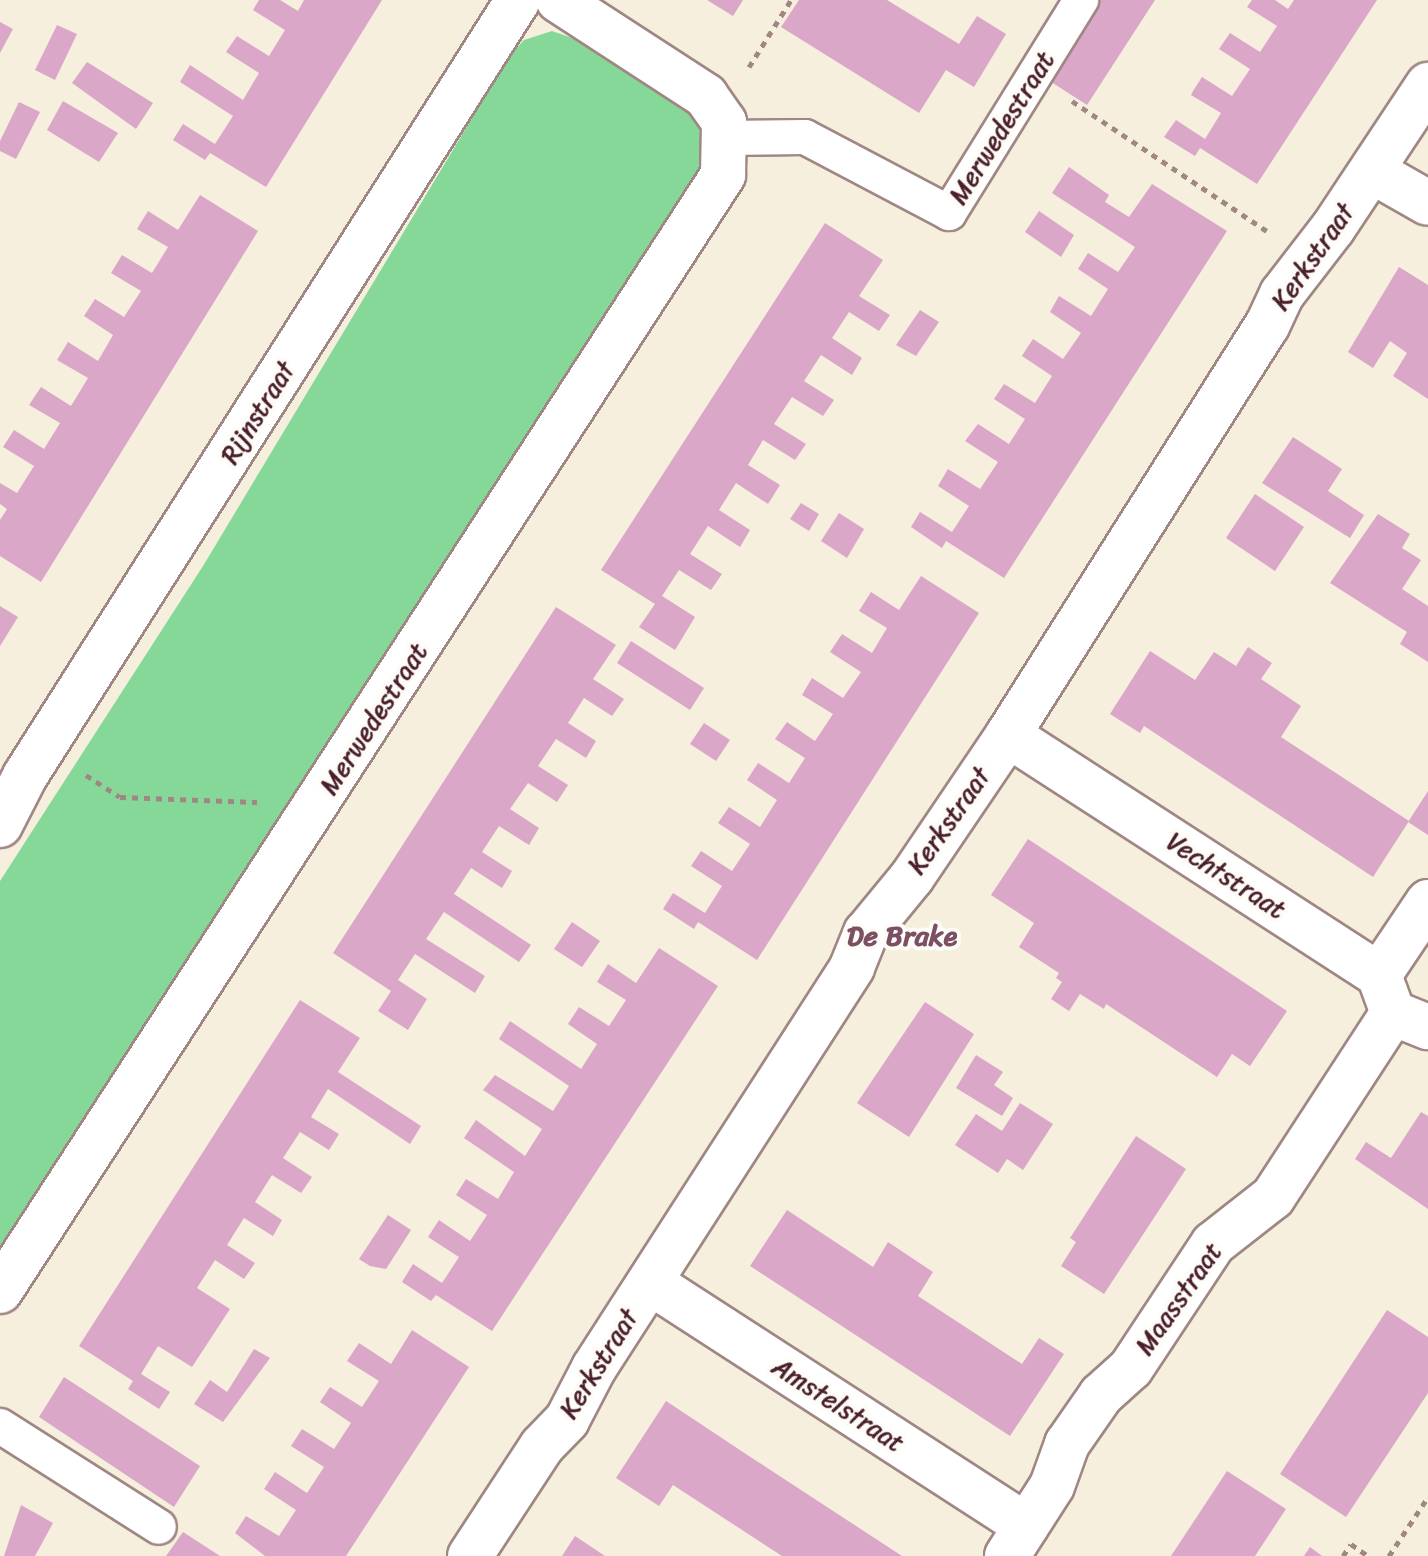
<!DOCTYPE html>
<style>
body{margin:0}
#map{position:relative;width:1428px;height:1556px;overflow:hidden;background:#f6efdd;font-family:Sriracha,sans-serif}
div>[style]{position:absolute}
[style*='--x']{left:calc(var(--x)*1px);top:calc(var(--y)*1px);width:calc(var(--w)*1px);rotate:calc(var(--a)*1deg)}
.green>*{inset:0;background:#86d899}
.building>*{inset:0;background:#daa7c8}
.path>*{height:5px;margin-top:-2.5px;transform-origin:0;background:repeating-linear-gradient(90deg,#a08784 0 6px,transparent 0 12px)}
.roads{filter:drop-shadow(2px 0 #a08784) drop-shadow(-2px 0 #a08784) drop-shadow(0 2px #a08784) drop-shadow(0 -2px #a08784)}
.service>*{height:34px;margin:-17px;padding:0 17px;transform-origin:17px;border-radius:17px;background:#fff}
.minor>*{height:44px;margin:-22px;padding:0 22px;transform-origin:22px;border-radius:22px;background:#fff}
span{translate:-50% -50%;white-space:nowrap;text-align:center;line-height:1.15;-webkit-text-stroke:8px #fdfcf7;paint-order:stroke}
.street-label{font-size:26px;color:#4a1f2b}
.neighbourhood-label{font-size:28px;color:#7c4f62;font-weight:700}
</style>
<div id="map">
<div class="green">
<div style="clip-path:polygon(552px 31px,575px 39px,683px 106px,697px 120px,702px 141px,698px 178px,0 1255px,0 881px,203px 566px,510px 55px,524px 40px)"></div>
</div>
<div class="building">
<div style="clip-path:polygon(259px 0,280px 0,298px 11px,304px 0,382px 0,266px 187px,210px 153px,205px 160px,173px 140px,183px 124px,215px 144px,233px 116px,180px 82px,190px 65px,243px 100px,259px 73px,226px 52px,237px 36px,269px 56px,285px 30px,253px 10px)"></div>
<div style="clip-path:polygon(707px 0,743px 0,733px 16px)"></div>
<div style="clip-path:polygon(799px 0,887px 0,959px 44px,977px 16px,1006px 34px,974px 87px,946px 70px,919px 113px,781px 27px)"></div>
<div style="clip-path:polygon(1100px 0,1155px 0,1087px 105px,1048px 80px)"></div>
<div style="clip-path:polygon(1252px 0,1275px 0,1288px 9px,1294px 0,1377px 0,1257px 184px,1200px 148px,1195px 156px,1164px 137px,1176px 120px,1205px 139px,1221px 113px,1191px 95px,1193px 91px,1202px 77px,1232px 96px,1250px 69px,1219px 49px,1230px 33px,1260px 52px,1277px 26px,1247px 7px)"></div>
<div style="clip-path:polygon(0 22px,13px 29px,0 53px)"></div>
<div style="clip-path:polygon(57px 25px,77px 34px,55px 80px,35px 70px)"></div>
<div style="clip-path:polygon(87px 62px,153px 103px,136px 129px,72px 83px)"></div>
<div style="clip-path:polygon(63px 101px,118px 133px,99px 162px,47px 130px)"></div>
<div style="clip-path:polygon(19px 102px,40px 112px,16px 159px,0 151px,0 141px)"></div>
<div style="clip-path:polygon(1069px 167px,1109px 195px,1105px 202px,1129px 217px,1152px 184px,1227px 231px,1004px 578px,946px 541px,942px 548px,911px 527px,920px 512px,952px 532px,969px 506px,938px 486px,948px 469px,980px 489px,998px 462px,965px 441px,978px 424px,1009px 444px,1025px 419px,994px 399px,1004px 384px,1035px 403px,1052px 376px,1022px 356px,1025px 351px,1033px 339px,1063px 359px,1081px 333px,1050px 312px,1059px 296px,1091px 316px,1108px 289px,1078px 269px,1088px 253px,1118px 272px,1135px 247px,1052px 193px)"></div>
<div style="clip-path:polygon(200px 195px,258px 231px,41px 582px,0 556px,0 520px,7px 509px,0 504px,0 483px,17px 493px,34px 466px,3px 447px,14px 430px,44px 449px,60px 423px,29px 405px,41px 387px,71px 406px,88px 378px,57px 360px,68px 342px,98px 361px,113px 335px,84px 316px,95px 299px,124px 317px,141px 291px,111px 273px,122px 255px,152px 273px,168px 247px,137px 229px,148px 211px,178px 230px)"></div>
<div style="clip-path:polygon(1039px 211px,1074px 235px,1061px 257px,1025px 232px)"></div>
<div style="clip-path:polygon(825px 223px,883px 260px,859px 296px,890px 315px,879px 331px,849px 312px,832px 338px,862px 358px,852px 375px,821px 355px,804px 381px,834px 400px,823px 416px,792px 397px,774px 424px,806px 444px,795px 460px,763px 440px,748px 465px,780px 485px,768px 504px,736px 483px,719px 510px,750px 530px,740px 547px,708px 526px,690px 554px,722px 574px,711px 590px,679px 570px,662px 596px,695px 617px,675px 650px,639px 627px,655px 604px,601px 570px)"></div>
<div style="clip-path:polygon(1399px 267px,1428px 285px,1428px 399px,1393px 376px,1407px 353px,1390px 341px,1373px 368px,1348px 352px)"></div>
<div style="clip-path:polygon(920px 310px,939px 322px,916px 356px,896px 345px)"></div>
<div style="clip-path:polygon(1293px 437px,1342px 469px,1328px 491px,1364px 515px,1350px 538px,1262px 483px)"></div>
<div style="clip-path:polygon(1255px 494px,1304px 527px,1275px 571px,1226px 538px)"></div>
<div style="clip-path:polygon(801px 503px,819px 514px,809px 531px,790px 519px)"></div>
<div style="clip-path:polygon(839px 513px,864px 529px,847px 558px,821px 541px)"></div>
<div style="clip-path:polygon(1378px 514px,1410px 534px,1402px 548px,1421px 560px,1402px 589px,1428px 606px,1428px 662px,1400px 644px,1407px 632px,1330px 583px)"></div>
<div style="clip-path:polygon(921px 576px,979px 613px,757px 960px,698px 922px,694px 929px,663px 909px,673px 893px,705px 913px,722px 886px,691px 866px,701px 851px,732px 871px,750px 844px,718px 823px,729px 807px,760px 827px,777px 800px,747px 780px,758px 763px,789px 783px,805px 758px,775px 739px,787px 722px,815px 741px,833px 714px,802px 695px,812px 678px,843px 698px,861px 672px,830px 652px,842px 634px,872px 653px,887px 628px,859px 611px,871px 592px,899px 610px)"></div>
<div style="clip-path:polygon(0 606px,18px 617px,0 646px)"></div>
<div style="clip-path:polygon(556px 607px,616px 645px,593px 679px,624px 699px,612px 716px,584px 698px,568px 723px,596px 741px,586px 758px,556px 739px,538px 766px,568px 785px,557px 802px,528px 783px,510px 809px,539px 828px,529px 845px,499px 826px,482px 852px,512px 871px,502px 888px,471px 868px,454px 894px,531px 945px,519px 962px,444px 912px,426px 939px,485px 976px,475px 993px,415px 954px,398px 980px,427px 999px,408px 1030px,378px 1011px,391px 991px,333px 953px)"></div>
<div style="clip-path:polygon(631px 641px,704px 688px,690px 710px,617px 663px)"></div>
<div style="clip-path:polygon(1248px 647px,1272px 663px,1261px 679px,1301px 706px,1281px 737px,1409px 821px,1373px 877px,1144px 726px,1140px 733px,1110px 714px,1150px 651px,1195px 680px,1214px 652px,1236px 666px)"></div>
<div style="clip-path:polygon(704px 723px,730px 740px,716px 761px,690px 744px)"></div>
<div style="clip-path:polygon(1428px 791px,1428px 835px,1408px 822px)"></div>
<div style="clip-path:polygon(1028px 839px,1287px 1011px,1250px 1066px,1232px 1054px,1217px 1077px,1106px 1004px,1104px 1009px,1080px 994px,1069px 1011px,1051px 999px,1062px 982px,1056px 978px,1059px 973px,1019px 947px,1034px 923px,991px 895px)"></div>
<div style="clip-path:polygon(572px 922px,600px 941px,582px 967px,554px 949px)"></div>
<div style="clip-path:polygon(659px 948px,718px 986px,492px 1331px,436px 1295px,431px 1301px,402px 1282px,413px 1264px,442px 1283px,459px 1257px,428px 1237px,439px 1220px,470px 1241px,487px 1215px,456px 1195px,466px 1179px,498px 1199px,514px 1172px,464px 1138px,476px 1120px,525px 1156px,542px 1129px,483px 1090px,495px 1075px,553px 1111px,569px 1086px,499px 1039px,510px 1021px,581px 1069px,597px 1044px,568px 1024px,579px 1007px,609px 1026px,626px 1000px,597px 982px,608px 964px,636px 983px)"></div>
<div style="clip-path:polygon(300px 1000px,360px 1038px,338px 1072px,421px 1126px,410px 1144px,328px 1089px,311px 1117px,339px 1134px,329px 1150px,300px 1132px,283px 1158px,312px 1177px,301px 1193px,272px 1175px,255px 1202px,282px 1220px,273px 1236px,244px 1218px,227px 1245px,255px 1263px,244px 1279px,215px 1260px,197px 1288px,230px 1309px,192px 1367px,158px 1346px,141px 1374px,170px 1392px,159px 1409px,128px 1389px,133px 1381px,79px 1346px)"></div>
<div style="clip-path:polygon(925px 1002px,974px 1034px,909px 1137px,857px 1103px)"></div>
<div style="clip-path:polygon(976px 1055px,1003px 1072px,994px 1085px,1013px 1098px,1002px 1116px,956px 1088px)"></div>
<div style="clip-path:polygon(1020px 1103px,1053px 1124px,1023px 1170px,1007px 1159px,998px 1173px,955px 1145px,976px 1114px,1002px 1131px)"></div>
<div style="clip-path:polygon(1421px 1112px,1428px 1116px,1428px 1209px,1355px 1159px,1366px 1142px,1391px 1158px)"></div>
<div style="clip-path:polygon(1136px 1136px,1186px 1169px,1104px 1294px,1061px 1266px,1076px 1242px,1070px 1238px)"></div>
<div style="clip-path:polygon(787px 1210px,873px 1267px,888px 1242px,933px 1272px,918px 1296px,1022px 1364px,1039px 1338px,1064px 1354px,1010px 1436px,750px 1266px)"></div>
<div style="clip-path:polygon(388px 1215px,411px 1230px,386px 1269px,370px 1266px,359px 1259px)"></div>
<div style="clip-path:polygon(1387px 1310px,1428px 1337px,1428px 1393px,1346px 1517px,1280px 1474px)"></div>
<div style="clip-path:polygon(412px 1330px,469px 1367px,346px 1556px,265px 1556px,235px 1533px,246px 1516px,279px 1536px,296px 1510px,264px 1489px,275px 1472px,307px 1493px,324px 1467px,291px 1446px,302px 1429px,334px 1449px,351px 1423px,320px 1402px,330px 1387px,362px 1407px,379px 1381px,347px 1361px,359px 1343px,391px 1364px)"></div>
<div style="clip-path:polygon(254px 1349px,270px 1358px,223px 1422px,194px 1404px,210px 1380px,227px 1392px)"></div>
<div style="clip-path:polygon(64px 1377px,200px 1466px,174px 1507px,39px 1417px)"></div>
<div style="clip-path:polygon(666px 1401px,752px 1458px,902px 1556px,782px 1556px,673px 1485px,659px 1506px,616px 1478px)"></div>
<div style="clip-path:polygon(1227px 1471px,1286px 1509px,1255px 1556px,1171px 1556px)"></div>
<div style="clip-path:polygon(21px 1505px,53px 1523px,35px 1556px,4px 1556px)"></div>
<div style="clip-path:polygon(183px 1532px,220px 1556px,166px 1556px)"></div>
<div style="clip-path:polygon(575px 1536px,605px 1556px,562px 1556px)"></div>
<div style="clip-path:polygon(1310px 1547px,1322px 1556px,1304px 1556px)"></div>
</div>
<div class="path">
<div style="--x:749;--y:67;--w:79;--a:-57.9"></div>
<div style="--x:1072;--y:101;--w:234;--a:33.7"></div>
<div style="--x:86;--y:775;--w:40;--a:32.9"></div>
<div style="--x:120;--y:797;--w:137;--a:2.1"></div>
<div style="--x:1343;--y:1556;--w:14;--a:-56"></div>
<div style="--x:1351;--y:1544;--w:21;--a:35"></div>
<div style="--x:1389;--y:1556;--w:71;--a:-56.5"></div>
</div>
<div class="roads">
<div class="service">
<div style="--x:726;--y:138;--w:79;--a:-0.7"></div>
<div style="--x:805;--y:137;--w:163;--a:27.8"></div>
<div style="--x:949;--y:213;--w:251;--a:-58.2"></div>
<div style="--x:0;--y:1426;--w:188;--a:32.4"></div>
</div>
<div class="minor">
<div style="--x:1372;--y:171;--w:64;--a:29.7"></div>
<div style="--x:1008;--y:735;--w:442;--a:32.9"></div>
<div style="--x:1379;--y:975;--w:40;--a:69.8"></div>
<div style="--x:1393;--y:1013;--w:38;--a:22"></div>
<div style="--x:0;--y:825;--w:55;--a:-63"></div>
<div style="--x:25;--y:776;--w:919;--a:-57.57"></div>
<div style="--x:1379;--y:975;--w:88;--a:-56.1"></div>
<div style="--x:651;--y:1283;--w:447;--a:32.9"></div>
<div style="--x:0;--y:1291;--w:1330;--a:-57.06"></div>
<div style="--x:723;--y:175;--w:53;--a:-88.9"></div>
<div style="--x:724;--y:122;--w:32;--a:-125"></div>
<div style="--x:706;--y:96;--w:176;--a:-147"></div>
<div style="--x:470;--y:1556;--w:131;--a:-56.8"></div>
<div style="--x:542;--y:1446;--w:36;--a:-46"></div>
<div style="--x:567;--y:1420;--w:59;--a:-62.6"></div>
<div style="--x:594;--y:1368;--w:477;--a:-57.2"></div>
<div style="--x:852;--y:967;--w:37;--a:-68"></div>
<div style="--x:866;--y:933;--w:72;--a:-50.6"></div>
<div style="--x:912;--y:877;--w:171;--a:-55.9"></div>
<div style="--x:1008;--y:735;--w:484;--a:-57.7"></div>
<div style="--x:1267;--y:326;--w:35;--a:-65"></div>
<div style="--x:1282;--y:294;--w:83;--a:-52.3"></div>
<div style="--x:1333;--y:228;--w:172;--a:-56.4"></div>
<div style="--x:1007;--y:1556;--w:83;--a:-57.3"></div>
<div style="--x:1052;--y:1486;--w:45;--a:-70.3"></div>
<div style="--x:1067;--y:1444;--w:60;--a:-55.2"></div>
<div style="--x:1101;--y:1395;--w:40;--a:-42"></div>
<div style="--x:1131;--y:1368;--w:149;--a:-56.5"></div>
<div style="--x:1213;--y:1244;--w:76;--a:-38.1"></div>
<div style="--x:1273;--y:1197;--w:220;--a:-56.9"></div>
</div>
</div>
<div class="street-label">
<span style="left:1002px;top:128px;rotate:-58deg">Merwedestraat</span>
<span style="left:1313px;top:257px;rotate:-55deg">Kerkstraat</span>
<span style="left:258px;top:413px;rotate:-58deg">Rijnstraat</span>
<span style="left:374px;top:719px;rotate:-57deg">Merwedestraat</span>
<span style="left:949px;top:821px;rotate:-55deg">Kerkstraat</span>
<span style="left:1226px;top:876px;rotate:33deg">Vechtstraat</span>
<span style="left:1179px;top:1299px;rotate:-55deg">Maasstraat</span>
<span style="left:599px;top:1364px;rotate:-58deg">Kerkstraat</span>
<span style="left:838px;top:1405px;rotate:33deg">Amstelstraat</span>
</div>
<div class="neighbourhood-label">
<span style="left:902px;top:936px">De Brake</span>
</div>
</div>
